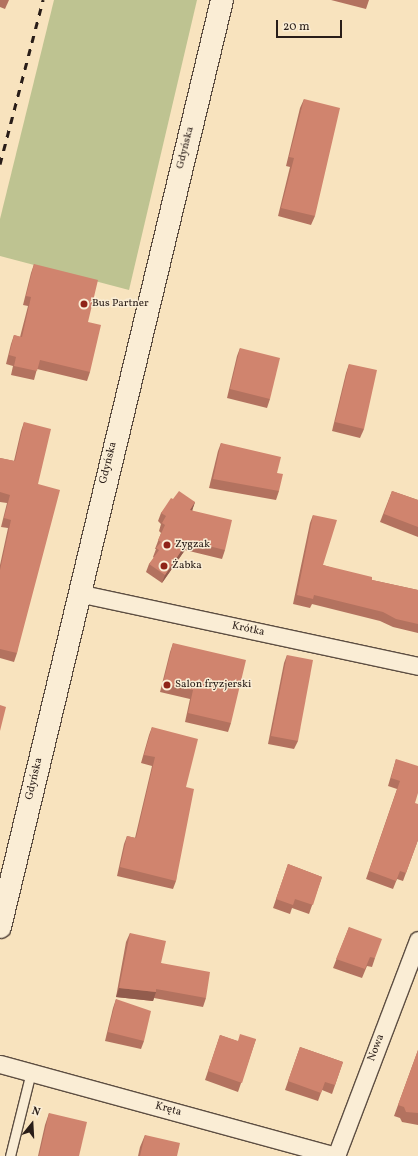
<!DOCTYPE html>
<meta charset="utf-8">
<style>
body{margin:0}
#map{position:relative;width:418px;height:1156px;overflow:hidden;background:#f8e3be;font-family:Vollkorn,serif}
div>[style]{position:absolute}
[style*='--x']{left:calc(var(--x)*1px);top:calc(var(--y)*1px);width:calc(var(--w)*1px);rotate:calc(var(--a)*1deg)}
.green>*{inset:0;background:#bec391}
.roads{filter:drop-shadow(1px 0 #5d4e42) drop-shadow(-1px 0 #5d4e42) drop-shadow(0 1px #5d4e42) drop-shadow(0 -1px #5d4e42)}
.lane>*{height:9px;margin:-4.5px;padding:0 4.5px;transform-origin:4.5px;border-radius:4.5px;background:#faedd5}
.street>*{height:17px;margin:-8.5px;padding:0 8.5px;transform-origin:8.5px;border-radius:8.5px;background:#faedd5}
.secondary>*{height:22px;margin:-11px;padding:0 11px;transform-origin:11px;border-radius:11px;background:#faedd5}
.rail>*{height:3px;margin-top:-1.5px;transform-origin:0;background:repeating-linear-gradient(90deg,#291d18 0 7px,transparent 0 14px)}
.wall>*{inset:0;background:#b3725f}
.shaded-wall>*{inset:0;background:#925c4d}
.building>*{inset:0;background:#d0846e}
.dots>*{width:11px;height:11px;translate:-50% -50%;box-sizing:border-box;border:2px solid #faedd5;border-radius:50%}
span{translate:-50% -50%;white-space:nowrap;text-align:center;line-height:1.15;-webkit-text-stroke:3px #faedd5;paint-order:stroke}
.street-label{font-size:11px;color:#291d18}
.poi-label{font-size:11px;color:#291d18}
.left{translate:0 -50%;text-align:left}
.north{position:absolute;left:12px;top:1104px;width:40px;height:40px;-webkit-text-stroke:3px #faedd5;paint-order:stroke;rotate:18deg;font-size:11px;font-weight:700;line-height:16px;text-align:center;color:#291d18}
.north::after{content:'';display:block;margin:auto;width:14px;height:18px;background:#291d18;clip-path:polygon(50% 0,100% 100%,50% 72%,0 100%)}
.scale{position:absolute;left:276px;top:20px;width:66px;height:18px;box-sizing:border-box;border:2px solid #291d18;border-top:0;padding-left:5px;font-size:12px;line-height:14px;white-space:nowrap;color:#291d18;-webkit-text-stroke:3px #faedd5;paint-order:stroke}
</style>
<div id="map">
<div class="green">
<div style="clip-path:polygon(54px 0,197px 0,129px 290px,0 256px,0 219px)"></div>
</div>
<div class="roads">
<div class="lane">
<div style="--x:10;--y:1156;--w:87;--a:-76"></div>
</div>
<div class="street">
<div style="--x:78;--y:593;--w:348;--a:12.1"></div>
<div style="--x:0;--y:1064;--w:349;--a:15.3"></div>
<div style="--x:336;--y:1156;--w:231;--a:-69.2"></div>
</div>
<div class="secondary">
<div style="--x:0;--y:927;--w:953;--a:-76.53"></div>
</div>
</div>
<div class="rail">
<div style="--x:0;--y:164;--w:170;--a:-75.3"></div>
</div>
<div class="wall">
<div style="clip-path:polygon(0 0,9px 0,5px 9px,0 7px)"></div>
<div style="clip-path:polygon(331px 0,369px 0,366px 9px)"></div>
<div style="clip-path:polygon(304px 99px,315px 216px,311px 225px,278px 216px,290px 167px,286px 166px,300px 108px)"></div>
<div style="clip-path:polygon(34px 264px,88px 322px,90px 372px,87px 381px,37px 369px,34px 380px,11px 375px,13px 366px,6px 364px,11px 344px,14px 335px,20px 337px,28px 306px,23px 305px,31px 273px)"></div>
<div style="clip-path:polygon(240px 348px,270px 399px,267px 408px,227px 398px,237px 356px)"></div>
<div style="clip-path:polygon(349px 364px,364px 429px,360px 438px,332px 431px,346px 373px)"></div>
<div style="clip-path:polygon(24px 422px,38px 484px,17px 653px,14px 662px,0 658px,0 565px,8px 528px,1px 527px,7px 503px,0 502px,0 458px,14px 461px,21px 431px)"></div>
<div style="clip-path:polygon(221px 443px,277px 473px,279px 491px,276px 500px,209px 488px,218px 451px)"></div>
<div style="clip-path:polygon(392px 491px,418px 500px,418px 537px,380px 522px)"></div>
<div style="clip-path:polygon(173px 499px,195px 502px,192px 510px,225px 550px,222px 559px,185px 550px,162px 583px,146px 572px,149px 564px,154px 558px,153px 557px,156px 549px,155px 549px,161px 533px,159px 531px,161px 524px,158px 521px,161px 513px)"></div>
<div style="clip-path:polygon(313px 515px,323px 565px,372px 580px,418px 590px,418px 633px,393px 627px,380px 621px,312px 604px,310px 608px,293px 604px,310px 523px)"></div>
<div style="clip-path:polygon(173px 643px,231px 723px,228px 732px,185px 722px,190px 699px,160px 692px,170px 652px)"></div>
<div style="clip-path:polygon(287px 655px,298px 741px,294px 749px,268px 744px,284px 663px)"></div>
<div style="clip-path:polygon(152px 727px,186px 787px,176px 881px,173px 889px,117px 876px,124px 844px,127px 836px,135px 838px,152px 766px,141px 763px,149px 735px)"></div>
<div style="clip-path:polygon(396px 759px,415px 803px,418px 840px,403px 881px,397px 879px,393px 889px,366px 879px,397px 789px,388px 786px)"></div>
<div style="clip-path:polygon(288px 864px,322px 877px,309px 914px,292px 908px,290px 914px,273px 908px)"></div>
<div style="clip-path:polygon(349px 927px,375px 958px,372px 967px,367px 966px,362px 978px,333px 968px)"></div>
<div style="clip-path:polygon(130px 933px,161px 963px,206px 998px,203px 1007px,154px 998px,153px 1001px,116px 997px,126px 942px)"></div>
<div style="clip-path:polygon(116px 999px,144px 1041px,141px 1049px,105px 1041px,113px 1008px)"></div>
<div style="clip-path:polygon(220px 1035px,237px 1041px,256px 1039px,238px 1092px,205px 1080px)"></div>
<div style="clip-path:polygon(300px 1047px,343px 1062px,332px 1094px,322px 1090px,318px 1101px,285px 1090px)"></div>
<div style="clip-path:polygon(418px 1050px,418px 1125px,402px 1122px,400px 1118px,394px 1116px)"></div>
<div style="clip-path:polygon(49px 1113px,79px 1156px,38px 1156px,45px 1125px)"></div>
<div style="clip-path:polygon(145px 1135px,177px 1156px,138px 1156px,140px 1147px)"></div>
</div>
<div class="shaded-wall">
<div style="clip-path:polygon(195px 502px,192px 511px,190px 510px)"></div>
<div style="clip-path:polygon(188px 541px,185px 550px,162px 583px,165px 575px)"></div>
<div style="clip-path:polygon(119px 988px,156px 992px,153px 1001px,116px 997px)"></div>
</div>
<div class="building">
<div style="clip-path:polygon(304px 99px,340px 108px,315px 216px,281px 208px,294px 158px,289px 157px)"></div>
<div style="clip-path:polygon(34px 264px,98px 280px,88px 322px,101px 325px,90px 372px,40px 360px,37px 371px,14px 366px,16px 357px,9px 355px,14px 335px,22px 337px,31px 297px,26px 296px)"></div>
<div style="clip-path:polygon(240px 348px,280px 358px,270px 399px,230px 389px)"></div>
<div style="clip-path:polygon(349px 364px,377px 370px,364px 429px,335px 422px)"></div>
<div style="clip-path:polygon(24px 422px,51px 429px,38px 484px,60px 490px,17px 653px,0 649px,0 570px,11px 520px,4px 518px,10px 495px,0 492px,0 458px,15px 461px)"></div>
<div style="clip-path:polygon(221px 443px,281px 457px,277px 473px,283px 474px,279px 491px,213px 479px)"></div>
<div style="clip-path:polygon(179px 491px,195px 502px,190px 510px,232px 520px,225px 550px,188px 541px,165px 575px,149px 564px,159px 550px,156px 548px,161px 542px,158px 540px,165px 525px,162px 523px,166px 516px,161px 513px,171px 498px,173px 499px)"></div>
<div style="clip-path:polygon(392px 491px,418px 500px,418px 527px,384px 514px)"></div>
<div style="clip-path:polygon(313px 515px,337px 520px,323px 565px,372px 577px,372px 580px,418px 590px,418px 624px,396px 619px,383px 612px,314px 595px,313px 599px,297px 595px)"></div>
<div style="clip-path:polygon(173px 643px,246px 660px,231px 723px,188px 713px,193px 690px,163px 683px)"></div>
<div style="clip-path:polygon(287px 655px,313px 660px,298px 741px,271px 736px)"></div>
<div style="clip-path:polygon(0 705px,6px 707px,0 731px)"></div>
<div style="clip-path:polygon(152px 727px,198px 739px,186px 787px,194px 789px,176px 881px,120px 867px,127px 836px,136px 838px,155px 757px,144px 755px)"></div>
<div style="clip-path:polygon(396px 759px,418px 766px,418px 793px,415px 803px,418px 804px,418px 840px,406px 873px,400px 871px,396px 881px,369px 871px,400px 781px,391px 778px)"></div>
<div style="clip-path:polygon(288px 864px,322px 877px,313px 905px,295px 899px,293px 905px,276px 899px)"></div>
<div style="clip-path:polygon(349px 927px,382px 939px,375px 958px,370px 957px,365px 969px,336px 959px)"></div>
<div style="clip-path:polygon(130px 933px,166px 941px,161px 963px,210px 972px,206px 998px,156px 989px,156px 992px,119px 988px)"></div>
<div style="clip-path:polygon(116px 999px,151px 1011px,144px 1041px,108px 1032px)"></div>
<div style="clip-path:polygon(240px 1034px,256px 1039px,242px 1083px,208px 1071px,220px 1035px,238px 1041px)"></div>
<div style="clip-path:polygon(300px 1047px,343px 1062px,335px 1085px,325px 1082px,321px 1093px,288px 1081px)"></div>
<div style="clip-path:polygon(418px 1050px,418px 1113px,406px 1112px,404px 1107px,398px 1105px)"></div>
<div style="clip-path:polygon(49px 1113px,87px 1122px,79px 1156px,39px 1156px)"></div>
<div style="clip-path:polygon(145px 1135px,180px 1143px,177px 1156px,140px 1156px)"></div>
</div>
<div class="dots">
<div style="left:84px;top:304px;background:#8f2418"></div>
<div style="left:167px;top:545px;background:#8f2418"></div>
<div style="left:164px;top:566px;background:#8f2418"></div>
<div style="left:167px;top:685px;background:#8f2418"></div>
</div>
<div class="street-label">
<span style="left:186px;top:148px;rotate:-76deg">Gdyńska</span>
<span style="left:109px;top:463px;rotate:-76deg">Gdyńska</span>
<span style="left:248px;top:630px;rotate:12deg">Krótka</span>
<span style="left:35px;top:779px;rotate:-77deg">Gdyńska</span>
<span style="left:377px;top:1048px;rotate:-69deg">Nowa</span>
<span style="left:168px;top:1110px;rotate:15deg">Kręta</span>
</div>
<div class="poi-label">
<span class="left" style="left:92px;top:304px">Bus Partner</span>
<span class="left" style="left:175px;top:545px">Zygzak</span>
<span class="left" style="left:172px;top:566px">Żabka</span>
<span class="left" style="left:175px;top:685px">Salon fryzjerski</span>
</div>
<div class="north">N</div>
<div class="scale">20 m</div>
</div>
